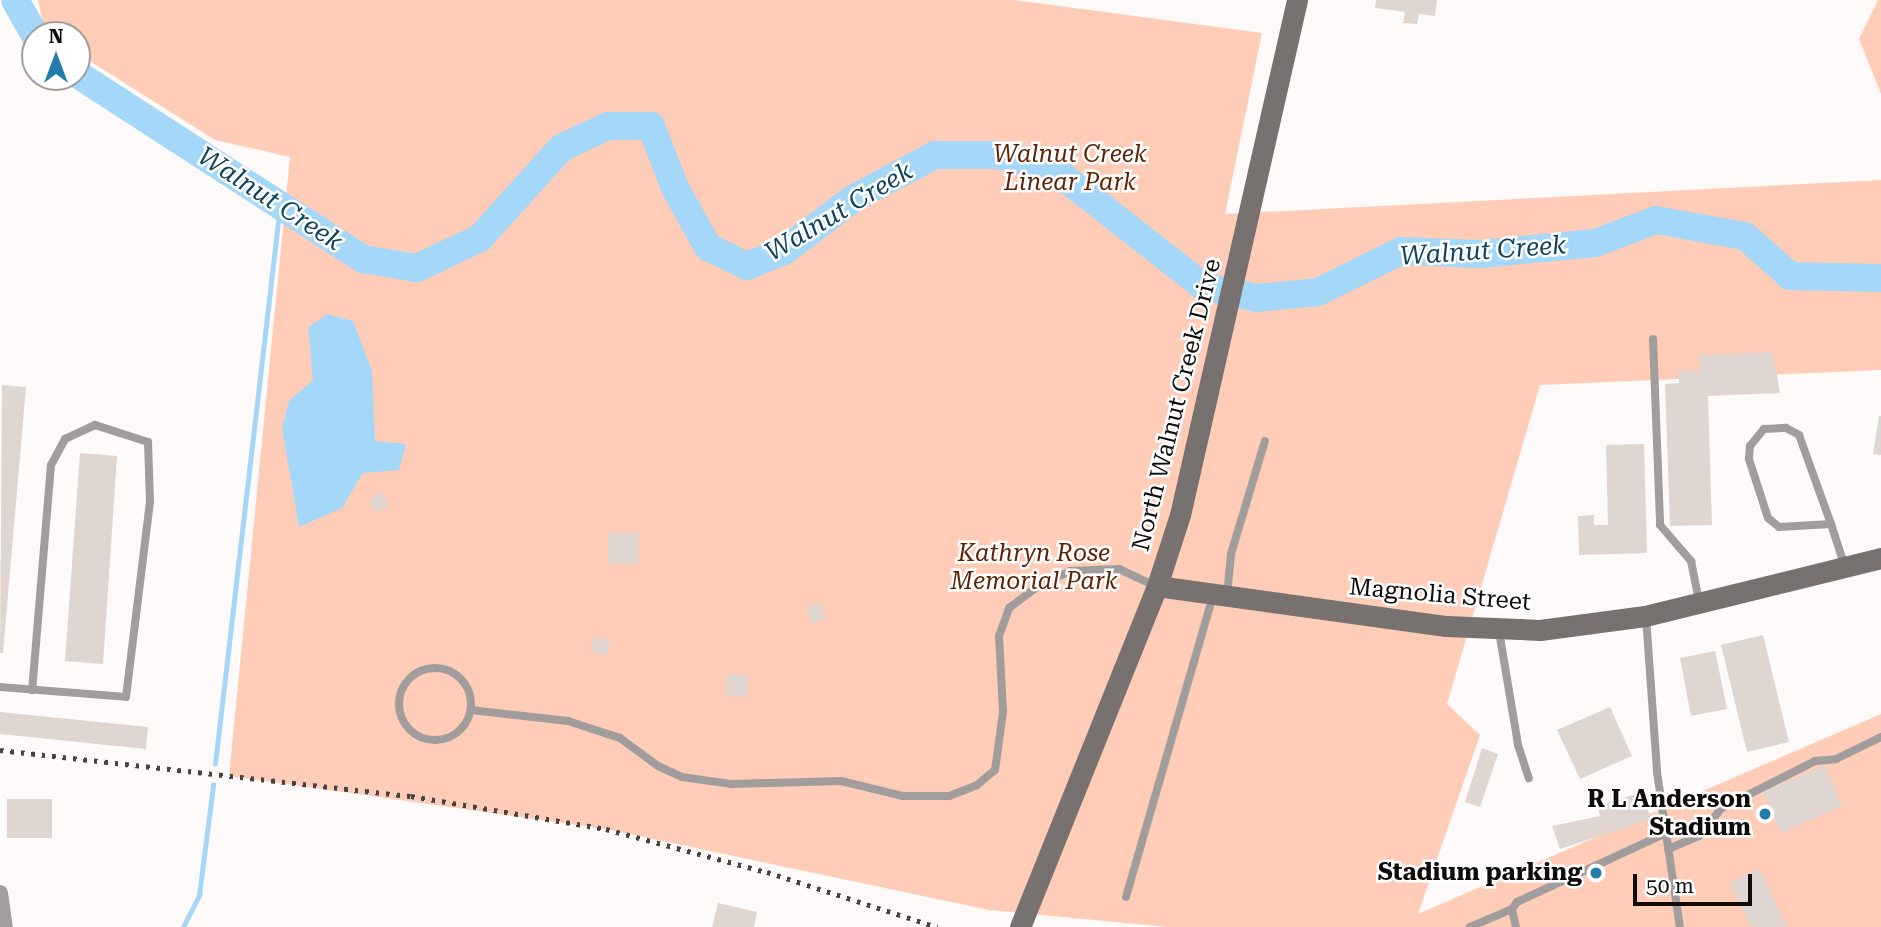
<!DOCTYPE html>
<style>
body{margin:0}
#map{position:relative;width:1881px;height:927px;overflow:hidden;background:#fefaf9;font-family:"Roboto Serif",serif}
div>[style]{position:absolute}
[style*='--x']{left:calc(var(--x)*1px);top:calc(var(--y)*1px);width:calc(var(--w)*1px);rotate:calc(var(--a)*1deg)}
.green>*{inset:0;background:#feccb7}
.water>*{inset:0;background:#a5d8f8}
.stream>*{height:4.5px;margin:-2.25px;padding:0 2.25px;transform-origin:2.25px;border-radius:2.25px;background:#a5d8f8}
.river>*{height:28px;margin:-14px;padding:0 14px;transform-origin:14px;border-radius:14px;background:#a5d8f8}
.building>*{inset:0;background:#dfd6d2}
.lane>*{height:8px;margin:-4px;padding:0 4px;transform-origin:4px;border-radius:4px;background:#a19d9c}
.lane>.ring{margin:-4px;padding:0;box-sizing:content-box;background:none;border:8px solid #a19d9c;border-radius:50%}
.street>*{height:16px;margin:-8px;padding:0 8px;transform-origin:8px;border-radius:8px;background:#a19d9c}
.secondary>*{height:21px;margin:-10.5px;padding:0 10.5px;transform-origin:10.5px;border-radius:10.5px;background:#77716f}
.rail>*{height:4.5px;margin-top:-2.25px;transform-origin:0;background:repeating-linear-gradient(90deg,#464342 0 3.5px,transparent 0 10.5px)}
.dots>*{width:19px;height:19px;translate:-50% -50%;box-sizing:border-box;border:4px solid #fff;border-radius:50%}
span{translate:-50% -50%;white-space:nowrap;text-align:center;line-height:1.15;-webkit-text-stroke:5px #fff;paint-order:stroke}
.park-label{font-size:24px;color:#5d2303;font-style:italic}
.street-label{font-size:24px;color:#0e0b0a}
.poi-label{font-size:24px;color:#0e0b0a;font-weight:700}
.right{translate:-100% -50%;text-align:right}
.water-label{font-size:26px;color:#0e435e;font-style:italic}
.north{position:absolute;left:21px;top:21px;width:70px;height:70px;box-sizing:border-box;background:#fff;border:2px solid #9f9d9d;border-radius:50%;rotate:0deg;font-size:19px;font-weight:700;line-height:28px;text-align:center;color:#0e0b0a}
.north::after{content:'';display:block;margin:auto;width:24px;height:32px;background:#227caa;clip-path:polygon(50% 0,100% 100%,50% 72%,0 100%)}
.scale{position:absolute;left:1633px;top:874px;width:119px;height:32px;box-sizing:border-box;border:4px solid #0e0b0a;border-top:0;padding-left:9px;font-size:21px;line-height:24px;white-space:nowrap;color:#0e0b0a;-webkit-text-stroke:5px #fff;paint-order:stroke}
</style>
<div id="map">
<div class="green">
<div style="clip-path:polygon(38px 0,1015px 0,1262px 33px,1225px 214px,1881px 180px,1881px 370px,1540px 385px,1447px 704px,1480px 735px,1418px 914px,1881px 714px,1881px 927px,1167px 927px,989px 910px,606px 829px,229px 776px,290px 157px,215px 140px,77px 53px,77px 35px,45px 33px)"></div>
<div style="clip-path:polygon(1878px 0,1881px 0,1881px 94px,1859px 39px)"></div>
</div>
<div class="water">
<div style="clip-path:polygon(327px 314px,353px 321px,372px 371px,375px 441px,406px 444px,399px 470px,363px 473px,342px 508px,299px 527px,282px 428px,289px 401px,313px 380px,308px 328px)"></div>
</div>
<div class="stream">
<div style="--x:215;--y:764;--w:563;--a:-83.37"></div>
<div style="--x:183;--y:927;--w:36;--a:-63"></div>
<div style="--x:199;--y:895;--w:111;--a:-82.7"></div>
</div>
<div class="river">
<div style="--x:15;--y:0;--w:40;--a:60.3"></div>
<div style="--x:77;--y:74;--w:341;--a:32.9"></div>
<div style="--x:363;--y:259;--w:55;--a:9.5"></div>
<div style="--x:417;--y:268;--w:70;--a:-25.5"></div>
<div style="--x:480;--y:238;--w:121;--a:-48"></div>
<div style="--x:561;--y:148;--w:52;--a:-25.1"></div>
<div style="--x:608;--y:126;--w:43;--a:0"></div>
<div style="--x:651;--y:126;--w:66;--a:68.8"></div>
<div style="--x:675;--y:188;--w:68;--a:60.8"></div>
<div style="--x:708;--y:247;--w:43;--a:26"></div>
<div style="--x:747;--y:266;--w:40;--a:-22"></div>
<div style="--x:784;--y:251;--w:88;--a:-37.1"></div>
<div style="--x:854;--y:198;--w:92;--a:-28"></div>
<div style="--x:935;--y:155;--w:62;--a:0"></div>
<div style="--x:997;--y:155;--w:55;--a:12.5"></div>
<div style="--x:1051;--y:167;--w:193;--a:38.1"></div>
<div style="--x:1203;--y:286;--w:55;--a:12.5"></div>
<div style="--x:1257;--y:298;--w:61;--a:-5.6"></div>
<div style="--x:1318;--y:292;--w:93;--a:-26.3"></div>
<div style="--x:1401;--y:251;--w:80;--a:2.1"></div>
<div style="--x:1481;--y:254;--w:115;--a:-5.5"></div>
<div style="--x:1595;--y:243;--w:65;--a:-20.7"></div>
<div style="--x:1656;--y:220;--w:90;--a:10.2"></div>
<div style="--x:1745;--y:236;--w:60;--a:41.6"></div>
<div style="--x:1790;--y:276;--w:91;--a:1.3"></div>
</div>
<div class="building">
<div style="clip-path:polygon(1376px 0,1437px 0,1435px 16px,1419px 14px,1417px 24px,1403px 23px,1405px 12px,1375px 8px)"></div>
<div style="clip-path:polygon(1773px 352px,1780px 393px,1708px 396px,1712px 525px,1670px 526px,1665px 384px,1679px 383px,1678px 371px,1700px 370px,1699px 355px)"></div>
<div style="clip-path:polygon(2px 385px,26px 387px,3px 653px,0 653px)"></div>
<div style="clip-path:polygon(1879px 416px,1881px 416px,1881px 455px,1873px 454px)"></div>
<div style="clip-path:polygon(1644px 444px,1647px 553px,1579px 555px,1578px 516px,1594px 515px,1594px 525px,1608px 525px,1606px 445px)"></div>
<div style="clip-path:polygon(80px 453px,117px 456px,103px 664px,65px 661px)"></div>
<div style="clip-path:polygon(381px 492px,389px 504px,377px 513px,368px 501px)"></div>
<div style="clip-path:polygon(608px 533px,639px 533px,639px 564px,608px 564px)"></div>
<div style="clip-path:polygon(820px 603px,826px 619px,812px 624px,806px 608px)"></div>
<div style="clip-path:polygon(1763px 635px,1789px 742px,1747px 752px,1721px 645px)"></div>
<div style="clip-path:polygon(594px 637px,610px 642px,606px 656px,590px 651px)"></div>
<div style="clip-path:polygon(1715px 651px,1727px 709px,1691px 716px,1680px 658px)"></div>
<div style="clip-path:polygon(727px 674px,748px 675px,747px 696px,726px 696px)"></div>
<div style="clip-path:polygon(1610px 707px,1632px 756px,1580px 779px,1557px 730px)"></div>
<div style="clip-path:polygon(0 712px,148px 727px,146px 749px,0 734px)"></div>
<div style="clip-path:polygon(1482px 748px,1498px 754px,1480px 807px,1465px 802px)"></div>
<div style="clip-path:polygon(1824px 765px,1842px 806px,1781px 833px,1763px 792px)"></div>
<div style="clip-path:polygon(1642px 792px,1651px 819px,1560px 849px,1552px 826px,1600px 816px,1597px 806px)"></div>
<div style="clip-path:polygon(7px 799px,52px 799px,52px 838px,7px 838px)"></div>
<div style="clip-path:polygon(1759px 869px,1787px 927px,1751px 927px,1730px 883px)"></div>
<div style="clip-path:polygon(718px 903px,757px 912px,754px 927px,712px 927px)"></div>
</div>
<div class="lane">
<div style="--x:1653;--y:339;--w:186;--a:87.8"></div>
<div style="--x:1660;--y:525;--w:48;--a:49.3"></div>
<div style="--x:1691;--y:561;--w:41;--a:78.7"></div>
<div style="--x:1831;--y:524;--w:52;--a:176.7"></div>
<div style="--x:1779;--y:527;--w:14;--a:-141"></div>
<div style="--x:1768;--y:518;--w:62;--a:-107.9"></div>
<div style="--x:1749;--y:459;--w:13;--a:-86"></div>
<div style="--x:1750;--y:446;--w:22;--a:-51"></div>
<div style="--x:1764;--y:429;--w:22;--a:-3"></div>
<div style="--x:1786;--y:428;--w:15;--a:28"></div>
<div style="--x:1799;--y:435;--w:95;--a:70.2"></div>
<div style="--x:1831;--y:524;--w:45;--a:72"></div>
<div style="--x:1227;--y:595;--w:41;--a:-84.4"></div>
<div style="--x:1231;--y:554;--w:118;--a:-73.3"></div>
<div style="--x:1646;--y:617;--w:155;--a:85.9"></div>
<div style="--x:1657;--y:772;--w:157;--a:81.6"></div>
<div style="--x:1499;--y:631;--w:116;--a:80.5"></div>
<div style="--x:1518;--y:745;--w:35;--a:72"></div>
<div class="ring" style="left:399px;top:668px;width:64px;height:64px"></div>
<div style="--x:0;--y:687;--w:126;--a:4.5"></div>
<div style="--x:126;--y:697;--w:196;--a:-83"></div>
<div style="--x:150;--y:502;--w:60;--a:-91.9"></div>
<div style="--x:148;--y:442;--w:56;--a:-162.2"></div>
<div style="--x:95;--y:425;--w:33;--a:155"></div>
<div style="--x:65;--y:439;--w:30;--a:118"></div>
<div style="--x:51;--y:465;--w:226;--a:94.8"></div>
<div style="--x:471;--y:710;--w:98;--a:6.5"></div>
<div style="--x:568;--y:721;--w:55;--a:18.1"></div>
<div style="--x:620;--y:738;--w:47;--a:36.4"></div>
<div style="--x:658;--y:766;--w:26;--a:25"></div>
<div style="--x:682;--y:777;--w:49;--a:8.1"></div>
<div style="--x:731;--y:784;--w:110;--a:-1.6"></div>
<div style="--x:841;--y:781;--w:64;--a:13.6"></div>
<div style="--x:903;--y:796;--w:46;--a:0"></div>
<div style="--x:949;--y:796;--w:30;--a:-21"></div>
<div style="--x:977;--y:785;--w:23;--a:-40"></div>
<div style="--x:995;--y:770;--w:59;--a:-82.1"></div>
<div style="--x:1003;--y:712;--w:76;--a:-93"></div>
<div style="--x:999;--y:636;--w:30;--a:-70"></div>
<div style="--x:1009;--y:608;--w:35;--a:-37"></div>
<div style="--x:1037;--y:587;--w:37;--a:-26"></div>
<div style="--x:1070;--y:571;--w:49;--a:-2.3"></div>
<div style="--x:1119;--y:569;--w:38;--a:25"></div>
<div style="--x:1668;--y:849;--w:34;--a:-23"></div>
<div style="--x:1699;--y:836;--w:36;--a:-51"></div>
<div style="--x:1722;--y:808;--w:104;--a:-26.8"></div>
<div style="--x:1815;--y:761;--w:21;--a:-5"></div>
<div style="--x:1836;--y:759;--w:50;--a:-26.1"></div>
<div style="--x:1126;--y:897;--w:313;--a:-73.9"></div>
<div style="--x:1470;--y:927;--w:46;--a:-23.2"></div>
<div style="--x:1516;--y:927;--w:18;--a:-103"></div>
<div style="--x:1512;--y:909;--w:9;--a:-54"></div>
<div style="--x:1517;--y:902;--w:164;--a:-24.8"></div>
</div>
<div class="street">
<div style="--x:0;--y:893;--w:34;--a:82"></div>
</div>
<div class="secondary">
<div style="--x:1157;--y:586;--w:292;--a:7.9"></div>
<div style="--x:1446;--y:626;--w:94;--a:2.4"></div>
<div style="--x:1540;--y:630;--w:106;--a:-7.6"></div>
<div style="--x:1645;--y:616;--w:243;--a:-13.8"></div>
<div style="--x:1020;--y:927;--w:367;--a:-68.1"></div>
<div style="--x:1157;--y:586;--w:75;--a:-72.1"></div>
<div style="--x:1180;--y:515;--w:528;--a:-77.2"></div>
</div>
<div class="rail">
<div style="--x:0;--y:750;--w:414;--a:6.4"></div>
<div style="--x:411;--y:796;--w:198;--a:9.6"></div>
<div style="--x:606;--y:829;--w:167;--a:15"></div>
<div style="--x:767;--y:872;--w:179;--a:17.9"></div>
</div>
<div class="dots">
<div style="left:1765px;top:814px;background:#227caa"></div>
<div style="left:1596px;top:873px;background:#227caa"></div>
</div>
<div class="park-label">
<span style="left:1070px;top:169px">Walnut Creek<br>Linear Park</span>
<span style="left:1034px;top:568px">Kathryn Rose<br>Memorial Park</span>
</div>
<div class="street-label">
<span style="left:1177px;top:405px;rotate:-76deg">North Walnut Creek Drive</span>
<span style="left:1440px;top:595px;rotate:5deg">Magnolia Street</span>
</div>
<div class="poi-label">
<span class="right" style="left:1751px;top:814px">R L Anderson<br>Stadium</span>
<span class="right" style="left:1582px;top:873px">Stadium parking</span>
</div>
<div class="water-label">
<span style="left:270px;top:199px;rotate:33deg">Walnut Creek</span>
<span style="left:839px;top:212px;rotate:-31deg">Walnut Creek</span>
<span style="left:1483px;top:251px;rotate:-4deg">Walnut Creek</span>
</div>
<div class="north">N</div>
<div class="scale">50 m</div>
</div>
